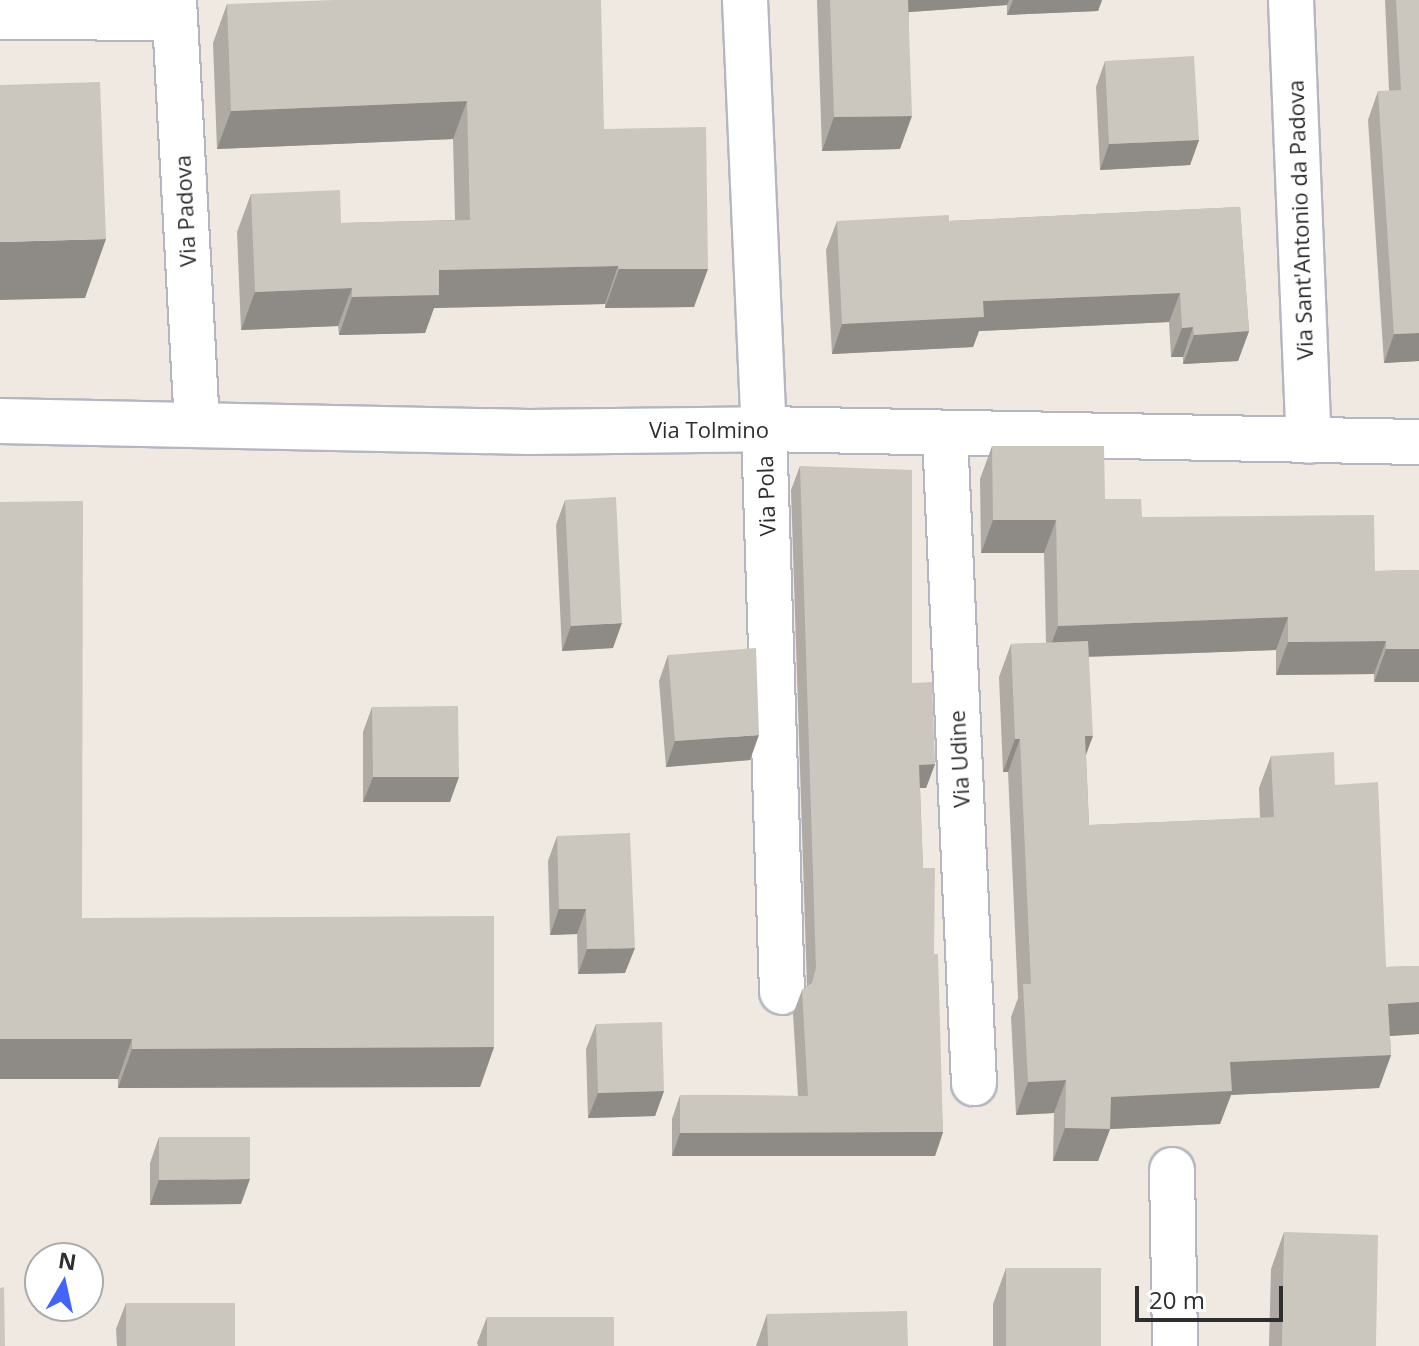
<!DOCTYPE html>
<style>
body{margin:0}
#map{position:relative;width:1419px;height:1346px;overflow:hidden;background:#efe9e1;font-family:"Open Sans",sans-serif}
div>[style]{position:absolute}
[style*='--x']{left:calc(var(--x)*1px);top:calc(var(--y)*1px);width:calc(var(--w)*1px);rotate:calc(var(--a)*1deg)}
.roads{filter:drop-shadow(2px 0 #b4b7c1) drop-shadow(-2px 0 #b4b7c1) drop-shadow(0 2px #b4b7c1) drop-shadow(0 -2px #b4b7c1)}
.minor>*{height:44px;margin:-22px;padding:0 22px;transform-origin:22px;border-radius:22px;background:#fff}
.wall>*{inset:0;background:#afaba4}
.shaded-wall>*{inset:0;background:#8e8b86}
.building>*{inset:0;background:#cbc7bf}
span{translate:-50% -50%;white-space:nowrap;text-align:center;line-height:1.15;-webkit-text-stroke:7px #fff;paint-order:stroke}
.street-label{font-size:22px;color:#2e2e2e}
.north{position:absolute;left:24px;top:1242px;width:80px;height:80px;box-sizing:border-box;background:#fff;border:2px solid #ababab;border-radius:50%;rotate:9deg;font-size:22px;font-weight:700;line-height:32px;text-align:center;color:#2e2e2e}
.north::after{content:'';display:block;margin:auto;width:28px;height:36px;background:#4264fb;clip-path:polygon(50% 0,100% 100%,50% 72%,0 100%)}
.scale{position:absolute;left:1135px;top:1286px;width:148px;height:36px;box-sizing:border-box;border:4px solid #2e2e2e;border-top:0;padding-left:10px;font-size:24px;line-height:28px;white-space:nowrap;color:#2e2e2e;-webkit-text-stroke:6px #fff;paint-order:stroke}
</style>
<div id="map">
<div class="roads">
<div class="minor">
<div style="--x:174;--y:0;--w:424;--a:86.9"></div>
<div style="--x:745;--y:0;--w:429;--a:87.5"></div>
<div style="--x:764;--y:429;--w:563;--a:88.17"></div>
<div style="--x:1291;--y:0;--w:441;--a:87.7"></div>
<div style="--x:0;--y:17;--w:174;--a:0.3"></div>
<div style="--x:0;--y:421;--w:529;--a:1.19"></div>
<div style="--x:529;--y:432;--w:235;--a:-0.7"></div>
<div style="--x:764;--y:429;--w:655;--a:1.14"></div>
<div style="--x:945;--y:435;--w:649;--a:87.44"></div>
<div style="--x:1172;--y:1170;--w:176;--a:89"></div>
</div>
</div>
<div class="wall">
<div style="clip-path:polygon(817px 0,1102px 0,1098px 11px,1007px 15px,1007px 5px,909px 12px,900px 149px,822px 151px)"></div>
<div style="clip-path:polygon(1385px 0,1419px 0,1419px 361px,1384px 363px,1368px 120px,1378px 91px,1389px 91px)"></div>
<div style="clip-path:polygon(227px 4px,604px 129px,694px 307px,605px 308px,605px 304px,434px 308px,425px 333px,339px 335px,338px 326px,241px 330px,237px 232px,251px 194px,341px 223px,455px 220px,453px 139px,217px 149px,213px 43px)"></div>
<div style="clip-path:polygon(1105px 61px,1199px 140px,1190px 165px,1100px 170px,1096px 87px)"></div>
<div style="clip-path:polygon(1240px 207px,1249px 331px,1238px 361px,1183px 364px,1183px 357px,1171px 357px,1169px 322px,979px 331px,973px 347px,832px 354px,826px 250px,837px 221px,949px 221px)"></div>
<div style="clip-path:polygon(992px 446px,1142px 517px,1375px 571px,1419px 570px,1374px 682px,1374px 674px,1276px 675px,1276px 650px,1089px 657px,1086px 755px,1089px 825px,1260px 818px,1259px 788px,1271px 756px,1335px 785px,1386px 967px,1419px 966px,1419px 1034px,1390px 1036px,1391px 1055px,1379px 1088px,1231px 1095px,1220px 1124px,1110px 1129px,1098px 1161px,1053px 1161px,1054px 1113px,1016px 1115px,1011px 1017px,1018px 998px,1008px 772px,1003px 772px,999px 677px,1011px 644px,1046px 643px,1044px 553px,981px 553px,980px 479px)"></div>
<div style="clip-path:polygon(800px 466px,912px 683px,935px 764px,926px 788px,920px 788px,923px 868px,934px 954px,943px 1132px,935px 1156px,672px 1156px,672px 1119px,680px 1095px,798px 1096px,793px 1014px,802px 990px,807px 986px,791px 490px)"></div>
<div style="clip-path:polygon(565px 500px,613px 648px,562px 651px,556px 525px)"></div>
<div style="clip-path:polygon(0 502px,82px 918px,494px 1047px,480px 1087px,118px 1088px,118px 1079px,0 1079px)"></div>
<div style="clip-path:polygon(668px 655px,750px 760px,666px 767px,659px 681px)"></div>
<div style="clip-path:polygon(372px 707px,450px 802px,363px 802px,363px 732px)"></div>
<div style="clip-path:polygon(557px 836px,625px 973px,578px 974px,577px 934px,550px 935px,548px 861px)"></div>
<div style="clip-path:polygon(596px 1024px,664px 1091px,655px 1116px,588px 1118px,586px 1049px)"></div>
<div style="clip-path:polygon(159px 1137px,241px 1204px,150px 1205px,150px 1163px)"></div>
<div style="clip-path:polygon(1284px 1232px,1376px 1346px,1269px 1346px,1271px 1269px)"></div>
<div style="clip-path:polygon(1006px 1268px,1101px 1346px,993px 1346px,993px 1304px)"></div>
<div style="clip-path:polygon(126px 1303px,235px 1346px,117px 1346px,116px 1329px)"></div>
<div style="clip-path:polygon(767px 1314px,908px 1346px,756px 1346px)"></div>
<div style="clip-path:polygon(487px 1317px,614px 1346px,478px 1346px,477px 1343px)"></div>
</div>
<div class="shaded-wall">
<div style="clip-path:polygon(900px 0,1009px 0,1007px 5px,896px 13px)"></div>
<div style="clip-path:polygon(1013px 0,1102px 0,1098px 11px,1007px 15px)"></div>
<div style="clip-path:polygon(467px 101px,453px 139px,217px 149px,231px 111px)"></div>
<div style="clip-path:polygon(912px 116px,900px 149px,822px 151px,834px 117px)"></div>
<div style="clip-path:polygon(1199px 140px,1190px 165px,1100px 170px,1109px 144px)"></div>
<div style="clip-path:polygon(106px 239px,85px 298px,0 300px,0 242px)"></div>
<div style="clip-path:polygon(618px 266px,605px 304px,434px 308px,425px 333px,339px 335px,352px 297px,439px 270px)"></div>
<div style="clip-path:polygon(619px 269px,708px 269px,694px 307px,605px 308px)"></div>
<div style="clip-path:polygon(352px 288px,338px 326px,241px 330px,255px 292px)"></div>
<div style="clip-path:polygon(1180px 293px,1169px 322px,979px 331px,973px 347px,832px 354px,842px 324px,983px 301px)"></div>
<div style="clip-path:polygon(1193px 327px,1183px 357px,1171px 357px,1182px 328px)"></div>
<div style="clip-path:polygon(1249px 331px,1238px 361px,1183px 364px,1194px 335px)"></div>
<div style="clip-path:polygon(1419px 333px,1419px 361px,1384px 363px,1394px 334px)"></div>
<div style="clip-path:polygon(993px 520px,1056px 520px,1044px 553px,981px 553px)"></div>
<div style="clip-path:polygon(1288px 617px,1276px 650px,1046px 658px,1058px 626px)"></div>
<div style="clip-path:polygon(622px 623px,613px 648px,562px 651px,571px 626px)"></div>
<div style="clip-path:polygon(1386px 641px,1374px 674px,1276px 675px,1288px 642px)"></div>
<div style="clip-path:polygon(1386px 649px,1419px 649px,1419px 682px,1374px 682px)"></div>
<div style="clip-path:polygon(759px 735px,750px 760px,666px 767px,675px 741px)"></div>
<div style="clip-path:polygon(1085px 736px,1093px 736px,1081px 768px)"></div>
<div style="clip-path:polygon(1015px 739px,1020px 739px,1008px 772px,1003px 772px)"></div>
<div style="clip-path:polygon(935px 764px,926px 788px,910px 788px,919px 765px)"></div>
<div style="clip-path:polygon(373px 777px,459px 777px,450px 802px,363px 802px)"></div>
<div style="clip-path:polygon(559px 909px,586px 909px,577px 934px,550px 935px)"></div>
<div style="clip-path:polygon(635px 948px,625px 973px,578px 974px,587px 949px)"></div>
<div style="clip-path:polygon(1419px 1002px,1419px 1034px,1376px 1037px,1388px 1004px)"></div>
<div style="clip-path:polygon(0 1039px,132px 1039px,118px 1079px,0 1079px)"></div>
<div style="clip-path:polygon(494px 1047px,480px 1087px,118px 1088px,132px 1049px)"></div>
<div style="clip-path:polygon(1391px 1055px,1379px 1088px,1231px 1095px,1220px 1124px,1110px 1129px,1098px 1161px,1053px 1161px,1065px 1128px,1111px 1097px,1230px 1062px)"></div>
<div style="clip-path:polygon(1066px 1080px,1054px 1113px,1016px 1115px,1028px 1082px)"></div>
<div style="clip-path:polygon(664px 1091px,655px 1116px,588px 1118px,598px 1093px)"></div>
<div style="clip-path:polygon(943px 1132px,935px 1156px,672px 1156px,680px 1133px)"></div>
<div style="clip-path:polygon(250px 1179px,241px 1204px,150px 1205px,159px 1180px)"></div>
</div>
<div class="building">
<div style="clip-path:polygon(334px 0,601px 0,604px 129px,706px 127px,708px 269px,619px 269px,618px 266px,439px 270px,439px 295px,352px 297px,352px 288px,255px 292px,251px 194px,340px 190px,341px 223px,470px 220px,467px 101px,231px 111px,227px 4px)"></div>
<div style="clip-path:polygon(830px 0,908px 0,912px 116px,834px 117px)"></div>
<div style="clip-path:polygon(1396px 0,1419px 0,1419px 333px,1394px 334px,1378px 91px,1401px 90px)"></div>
<div style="clip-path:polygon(1194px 56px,1199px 140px,1109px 144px,1105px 61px)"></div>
<div style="clip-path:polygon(100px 82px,106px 239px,0 242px,0 85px)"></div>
<div style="clip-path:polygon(1240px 207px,1249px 331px,1194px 335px,1193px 327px,1182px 328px,1180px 293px,983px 301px,984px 317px,842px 324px,837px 221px,949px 215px,949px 221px)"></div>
<div style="clip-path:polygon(992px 446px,1104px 446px,1105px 499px,1141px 499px,1142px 517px,1374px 515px,1375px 571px,1419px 570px,1419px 649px,1386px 649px,1386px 641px,1288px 642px,1288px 617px,1058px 626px,1056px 520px,993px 520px)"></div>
<div style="clip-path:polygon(800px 466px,912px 470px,912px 683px,932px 682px,935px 764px,919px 765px,923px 868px,935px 868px,934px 954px,938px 954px,943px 1132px,680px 1133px,680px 1095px,808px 1096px,802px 990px,812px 983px,816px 968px)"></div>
<div style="clip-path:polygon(616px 497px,622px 623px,571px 626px,565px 500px)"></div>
<div style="clip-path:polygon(83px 501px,82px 918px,494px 916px,494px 1047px,132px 1049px,132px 1039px,0 1039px,0 502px)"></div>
<div style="clip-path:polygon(1088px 641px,1093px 736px,1085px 736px,1089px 825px,1274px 817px,1271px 756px,1334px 752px,1335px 785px,1378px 782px,1386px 967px,1419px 966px,1419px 1002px,1388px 1004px,1391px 1055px,1230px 1062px,1232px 1091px,1111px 1097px,1110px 1129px,1065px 1128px,1066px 1080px,1028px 1082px,1023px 984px,1031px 984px,1020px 739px,1015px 739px,1011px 644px)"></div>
<div style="clip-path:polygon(756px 648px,759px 735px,675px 741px,668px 655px)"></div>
<div style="clip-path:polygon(458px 706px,459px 777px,373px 777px,372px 707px)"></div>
<div style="clip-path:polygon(630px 833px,635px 948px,587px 949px,586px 909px,559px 909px,557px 836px)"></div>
<div style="clip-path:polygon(662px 1022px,664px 1091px,598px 1093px,596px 1024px)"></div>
<div style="clip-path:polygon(159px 1137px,250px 1137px,250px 1179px,159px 1180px)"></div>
<div style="clip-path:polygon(1284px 1232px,1378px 1235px,1376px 1346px,1282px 1346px)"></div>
<div style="clip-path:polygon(1006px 1268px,1101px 1268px,1101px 1346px,1006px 1346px)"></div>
<div style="clip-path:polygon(4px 1287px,5px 1346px,0 1346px,0 1288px)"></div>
<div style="clip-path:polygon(126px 1303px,235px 1303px,235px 1346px,126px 1346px)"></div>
<div style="clip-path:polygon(907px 1311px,908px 1346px,768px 1346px,767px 1314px)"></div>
<div style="clip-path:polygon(487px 1317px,614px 1317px,614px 1346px,487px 1346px)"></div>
</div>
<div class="street-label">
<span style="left:185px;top:211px;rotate:-93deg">Via Padova</span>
<span style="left:1300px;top:220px;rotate:-92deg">Via Sant'Antonio da Padova</span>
<span style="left:709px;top:430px">Via Tolmino</span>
<span style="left:766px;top:496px;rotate:-92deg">Via Pola</span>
<span style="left:959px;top:759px;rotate:-93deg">Via Udine</span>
</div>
<div class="north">N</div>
<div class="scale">20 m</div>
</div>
